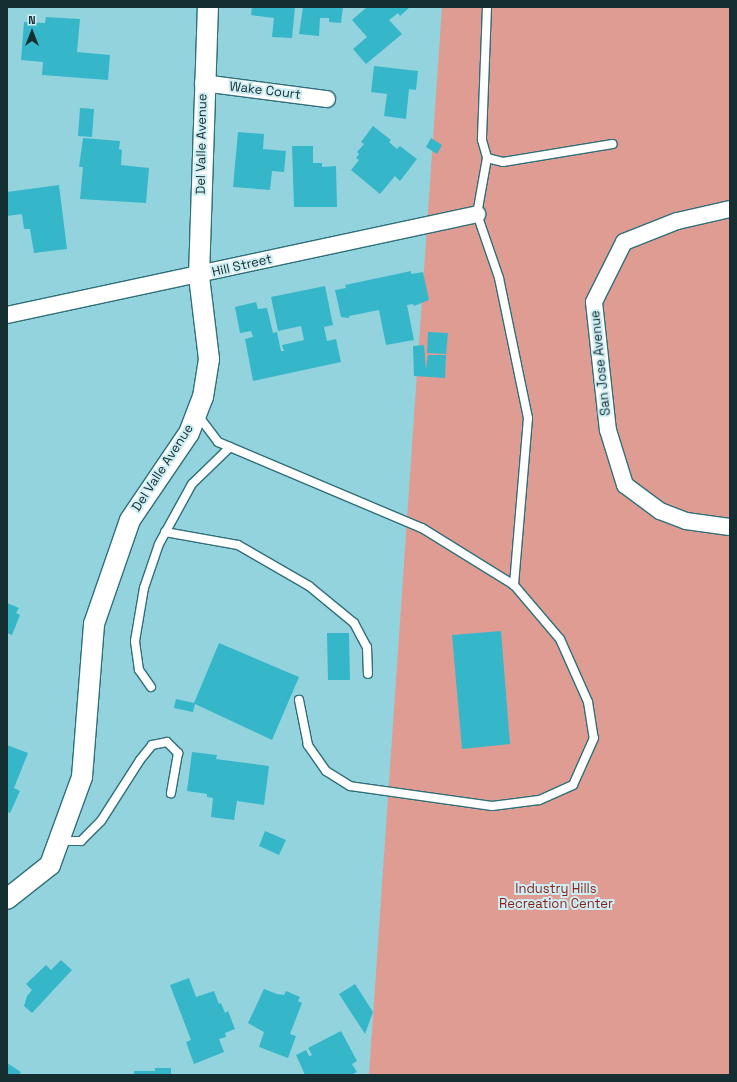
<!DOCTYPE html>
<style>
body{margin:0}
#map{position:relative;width:737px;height:1082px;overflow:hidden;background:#93d3de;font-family:"Space Grotesk",sans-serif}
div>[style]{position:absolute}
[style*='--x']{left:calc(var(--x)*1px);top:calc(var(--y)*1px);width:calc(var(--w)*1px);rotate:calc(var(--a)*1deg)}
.green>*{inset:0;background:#df9c93}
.building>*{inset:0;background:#36b7c9}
.roads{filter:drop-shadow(1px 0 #2f6f79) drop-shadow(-1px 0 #2f6f79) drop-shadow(0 1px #2f6f79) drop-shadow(0 -1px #2f6f79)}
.service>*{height:8px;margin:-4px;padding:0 4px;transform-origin:4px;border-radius:4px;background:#fff}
.minor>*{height:16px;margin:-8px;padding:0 8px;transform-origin:8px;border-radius:8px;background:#fff}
.tertiary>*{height:20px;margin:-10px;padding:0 10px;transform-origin:10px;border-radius:10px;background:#fff}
span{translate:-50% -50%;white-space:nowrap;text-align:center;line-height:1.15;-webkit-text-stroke:4px #cfeef3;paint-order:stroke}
.street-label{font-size:13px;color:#142e32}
.park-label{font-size:13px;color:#861e17}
.frame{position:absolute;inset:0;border:8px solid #142e32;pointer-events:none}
.north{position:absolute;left:12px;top:12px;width:40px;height:40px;-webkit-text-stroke:3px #cfeef3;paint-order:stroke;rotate:0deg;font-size:11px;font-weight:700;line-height:16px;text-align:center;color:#142e32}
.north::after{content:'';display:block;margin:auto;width:14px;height:18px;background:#142e32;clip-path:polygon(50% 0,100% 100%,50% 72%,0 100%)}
</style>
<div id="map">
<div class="green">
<div style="clip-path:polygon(442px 7px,730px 7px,730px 1075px,369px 1075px)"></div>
</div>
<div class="building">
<div style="clip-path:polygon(252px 7px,295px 7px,292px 38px,272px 37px,274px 18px,251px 15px)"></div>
<div style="clip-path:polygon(303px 7px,343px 7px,341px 23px,329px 22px,329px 18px,320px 18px,319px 36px,299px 34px)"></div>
<div style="clip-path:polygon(367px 7px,410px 7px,400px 16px,398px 13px,389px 20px,402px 34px,366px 64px,353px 49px,367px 37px,352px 20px)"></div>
<div style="clip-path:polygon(46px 17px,80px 19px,77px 52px,110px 55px,108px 80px,42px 75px,43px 62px,21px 60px,24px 22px,45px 23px)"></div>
<div style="clip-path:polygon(374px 66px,418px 71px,416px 90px,409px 89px,406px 119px,384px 116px,387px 94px,371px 92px)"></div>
<div style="clip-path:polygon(80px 108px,94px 109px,92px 137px,78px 136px)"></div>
<div style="clip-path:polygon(373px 126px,391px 140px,389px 142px,397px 149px,400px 146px,417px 159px,400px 181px,395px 176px,380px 194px,351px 170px,359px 160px,356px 158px,359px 154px,357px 152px,364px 144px,361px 142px)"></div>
<div style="clip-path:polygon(238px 132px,264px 134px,263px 149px,286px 151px,284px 172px,272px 171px,270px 190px,233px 187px)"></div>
<div style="clip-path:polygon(83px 138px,120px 141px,119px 149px,122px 150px,121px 165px,149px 168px,146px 203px,80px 199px,83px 167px,79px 167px)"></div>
<div style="clip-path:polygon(431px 138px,442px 145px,437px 154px,426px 147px)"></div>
<div style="clip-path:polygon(292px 146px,313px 146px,313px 163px,322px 163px,322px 167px,336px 166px,337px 207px,294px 207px)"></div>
<div style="clip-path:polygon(59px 185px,67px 249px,34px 253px,30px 229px,24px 229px,22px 214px,7px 216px,7px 192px)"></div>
<div style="clip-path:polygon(411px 271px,411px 274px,423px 272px,429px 300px,414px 306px,413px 304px,407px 305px,414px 340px,386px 345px,379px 310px,349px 316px,349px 318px,341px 317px,335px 290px,346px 288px,345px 285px)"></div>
<div style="clip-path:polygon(325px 286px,333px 325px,324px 327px,327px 341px,336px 339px,341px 362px,253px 381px,245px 339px,253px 337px,251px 331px,240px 333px,235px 307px,256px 302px,258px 309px,267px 308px,273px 333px,277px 332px,281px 351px,284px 351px,282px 345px,304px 340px,301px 326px,278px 331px,271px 297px)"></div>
<div style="clip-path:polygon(428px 332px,448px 333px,446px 354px,427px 353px)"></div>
<div style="clip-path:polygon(424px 345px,426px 369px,428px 355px,446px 355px,445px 378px,414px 376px,413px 346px)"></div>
<div style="clip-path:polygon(7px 603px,19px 608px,16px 613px,20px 615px,12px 635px,7px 633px)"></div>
<div style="clip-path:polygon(501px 631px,510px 744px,462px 749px,452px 635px)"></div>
<div style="clip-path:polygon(327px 633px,349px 633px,350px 680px,328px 680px)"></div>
<div style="clip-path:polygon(219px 643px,299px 677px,272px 740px,195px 704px,193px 712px,174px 708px,176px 699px,194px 703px)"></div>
<div style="clip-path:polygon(7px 745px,28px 753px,14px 788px,20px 791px,10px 813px,7px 812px)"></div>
<div style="clip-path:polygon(192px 752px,217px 755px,216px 759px,269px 766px,264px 805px,237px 801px,234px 820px,211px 817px,213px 798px,207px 797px,207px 794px,187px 791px)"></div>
<div style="clip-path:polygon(265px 831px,286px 840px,279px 855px,259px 846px)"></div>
<div style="clip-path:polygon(61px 960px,72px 970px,32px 1013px,24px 1006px,27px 996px,32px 990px,26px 984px,46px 965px,51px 970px)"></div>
<div style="clip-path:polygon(189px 978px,196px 997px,214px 991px,219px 1004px,221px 1003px,225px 1013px,228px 1011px,235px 1029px,225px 1033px,226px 1037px,219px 1039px,224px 1052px,194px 1064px,186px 1042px,191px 1040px,170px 985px)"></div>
<div style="clip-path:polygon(355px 984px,373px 1012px,365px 1034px,339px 994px)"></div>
<div style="clip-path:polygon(264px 989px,277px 994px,284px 995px,286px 991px,300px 997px,298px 1001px,302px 1003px,290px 1034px,296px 1036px,288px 1058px,259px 1047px,264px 1032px,248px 1023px)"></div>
<div style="clip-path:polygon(341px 1031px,357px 1061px,352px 1064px,357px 1072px,351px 1075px,305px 1075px,296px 1055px,306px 1050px,309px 1056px,312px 1055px,308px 1048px)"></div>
<div style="clip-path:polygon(7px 1063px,21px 1072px,19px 1075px,7px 1075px)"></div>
<div style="clip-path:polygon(155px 1068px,171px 1068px,171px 1075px,134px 1075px,134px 1071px,155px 1071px)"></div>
</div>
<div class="roads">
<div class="service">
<div style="--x:487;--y:7;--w:133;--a:92.2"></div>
<div style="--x:482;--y:140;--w:19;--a:74"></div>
<div style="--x:487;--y:158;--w:16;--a:14"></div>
<div style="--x:503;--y:162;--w:111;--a:-9.3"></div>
<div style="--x:487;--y:158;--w:57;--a:100.1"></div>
<div style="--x:477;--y:214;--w:68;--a:71"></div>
<div style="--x:499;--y:278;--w:143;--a:78.3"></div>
<div style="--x:528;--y:418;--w:168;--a:94.8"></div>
<div style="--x:197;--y:414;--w:35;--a:53"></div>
<div style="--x:218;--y:442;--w:221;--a:22.9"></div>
<div style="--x:422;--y:528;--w:108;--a:31.8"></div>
<div style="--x:514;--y:585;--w:71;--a:49.6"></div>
<div style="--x:560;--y:639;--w:69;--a:66"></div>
<div style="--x:588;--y:702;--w:36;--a:81"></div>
<div style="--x:594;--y:738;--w:51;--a:114.1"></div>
<div style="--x:573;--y:785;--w:37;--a:156"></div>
<div style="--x:539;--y:800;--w:47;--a:172.7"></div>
<div style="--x:492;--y:806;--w:143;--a:-172"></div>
<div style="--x:350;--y:786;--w:28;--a:-148"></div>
<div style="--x:326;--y:771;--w:32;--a:-125"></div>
<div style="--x:308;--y:745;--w:46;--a:-101.3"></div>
<div style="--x:165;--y:532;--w:74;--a:10.1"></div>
<div style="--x:238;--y:545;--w:82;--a:30"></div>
<div style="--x:309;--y:586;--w:58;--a:39.4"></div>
<div style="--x:354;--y:623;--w:27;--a:62"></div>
<div style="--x:367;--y:647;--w:27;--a:88"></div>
<div style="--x:151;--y:687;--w:21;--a:-125"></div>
<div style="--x:139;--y:670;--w:29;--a:-98"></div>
<div style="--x:135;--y:641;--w:54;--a:-80.4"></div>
<div style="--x:144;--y:588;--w:46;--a:-71.2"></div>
<div style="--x:159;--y:544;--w:68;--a:-61.2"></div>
<div style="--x:192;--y:484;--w:53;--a:-44.2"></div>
<div style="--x:59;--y:841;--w:22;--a:0"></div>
<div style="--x:81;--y:841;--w:28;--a:-45"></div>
<div style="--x:101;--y:821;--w:72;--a:-57.4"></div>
<div style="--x:140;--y:760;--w:19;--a:-51"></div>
<div style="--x:152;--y:745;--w:15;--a:-11"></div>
<div style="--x:167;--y:742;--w:16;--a:45"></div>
<div style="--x:178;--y:753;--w:41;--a:99.9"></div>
</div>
<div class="minor">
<div style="--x:203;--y:83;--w:125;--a:7.4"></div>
<div style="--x:730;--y:209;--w:54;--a:167.2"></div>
<div style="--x:677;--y:221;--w:57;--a:158.4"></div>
<div style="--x:624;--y:242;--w:67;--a:116.6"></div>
<div style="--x:594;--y:302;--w:129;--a:83.8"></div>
<div style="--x:608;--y:430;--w:58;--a:72.8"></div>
<div style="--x:625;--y:485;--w:44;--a:36.6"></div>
<div style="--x:660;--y:511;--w:28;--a:21"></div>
<div style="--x:686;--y:521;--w:44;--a:7.8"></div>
<div style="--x:7;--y:315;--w:481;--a:-12.1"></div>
</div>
<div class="tertiary">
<div style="--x:7;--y:899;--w:55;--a:-38.3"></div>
<div style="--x:50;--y:865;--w:94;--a:-70"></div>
<div style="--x:82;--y:777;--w:153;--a:-85.5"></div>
<div style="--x:94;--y:624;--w:110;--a:-70.9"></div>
<div style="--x:130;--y:520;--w:105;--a:-55.9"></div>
<div style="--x:189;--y:433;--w:39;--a:-69"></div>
<div style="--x:203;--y:397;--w:38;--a:-81"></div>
<div style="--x:209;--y:359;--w:84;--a:-96.9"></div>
<div style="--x:199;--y:276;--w:269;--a:-88.1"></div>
</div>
</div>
<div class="street-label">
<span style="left:265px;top:91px;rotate:7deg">Wake Court</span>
<span style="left:202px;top:144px;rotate:-89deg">Del Valle Avenue</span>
<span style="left:242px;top:266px;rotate:-13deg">Hill Street</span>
<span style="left:601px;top:363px;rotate:-96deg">San Jose Avenue</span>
<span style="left:163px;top:468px;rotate:-57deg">Del Valle Avenue</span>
</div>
<div class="park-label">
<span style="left:556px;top:897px">Industry Hills<br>Recreation Center</span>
</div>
<div class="frame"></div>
<div class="north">N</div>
</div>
